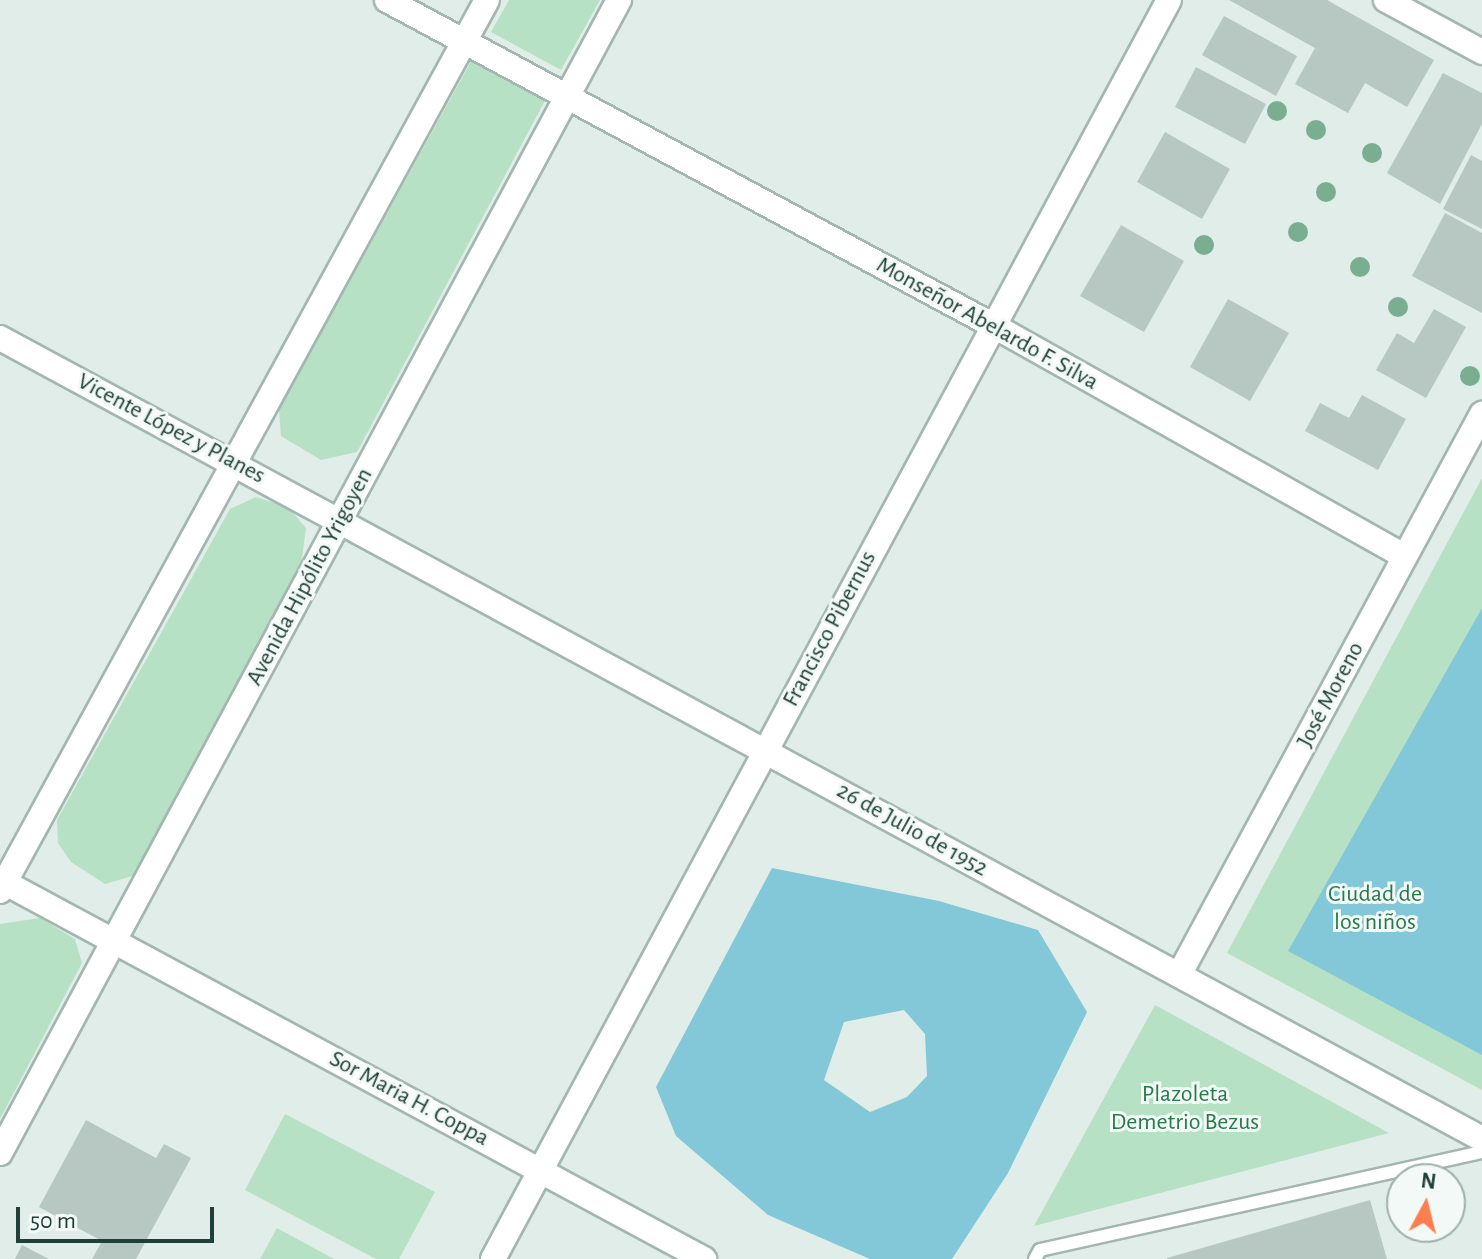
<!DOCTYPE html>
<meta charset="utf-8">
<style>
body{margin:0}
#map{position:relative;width:1482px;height:1259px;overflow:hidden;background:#e1ede8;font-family:"Alegreya Sans",sans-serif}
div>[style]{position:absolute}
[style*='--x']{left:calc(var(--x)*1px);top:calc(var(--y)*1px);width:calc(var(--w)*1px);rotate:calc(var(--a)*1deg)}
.green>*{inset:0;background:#b7e1c4}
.water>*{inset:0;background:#83c8d8}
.building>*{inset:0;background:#b6c8c1}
.roads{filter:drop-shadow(2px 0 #a3b6b0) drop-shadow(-2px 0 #a3b6b0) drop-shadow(0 2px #a3b6b0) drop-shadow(0 -2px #a3b6b0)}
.service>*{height:12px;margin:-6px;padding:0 6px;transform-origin:6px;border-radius:6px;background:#fff}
.minor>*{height:24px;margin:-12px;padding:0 12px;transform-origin:12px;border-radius:12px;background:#fff}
.secondary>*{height:24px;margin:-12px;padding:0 12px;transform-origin:12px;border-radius:12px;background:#fff}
.trees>*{width:20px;height:20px;margin:-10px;border-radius:50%;background:#7aae91}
span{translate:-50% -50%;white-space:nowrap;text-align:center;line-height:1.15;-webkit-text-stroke:6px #f2f9f6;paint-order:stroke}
.street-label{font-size:24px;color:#1f4038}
.park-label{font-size:24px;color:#257b49}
.north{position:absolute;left:1386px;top:1163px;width:80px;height:80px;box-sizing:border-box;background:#f2f9f6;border:2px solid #9eafaa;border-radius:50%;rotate:7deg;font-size:22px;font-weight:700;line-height:32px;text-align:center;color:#1f4038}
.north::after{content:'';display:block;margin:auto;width:28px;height:36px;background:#ff7e4d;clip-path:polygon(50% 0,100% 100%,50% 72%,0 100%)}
.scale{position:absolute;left:16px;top:1207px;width:198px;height:36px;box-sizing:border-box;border:4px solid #1f4038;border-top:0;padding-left:10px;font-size:24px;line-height:28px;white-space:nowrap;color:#1f4038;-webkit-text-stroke:6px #f2f9f6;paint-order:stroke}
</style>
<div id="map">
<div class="green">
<div style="clip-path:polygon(509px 0,600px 0,561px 70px,491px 32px)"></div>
<div style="clip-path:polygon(473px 58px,547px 97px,357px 452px,321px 460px,281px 436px,279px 409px)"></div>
<div style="clip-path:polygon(1482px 478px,1482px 1090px,1227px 953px)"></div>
<div style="clip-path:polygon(256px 497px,288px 507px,306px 528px,301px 566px,136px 875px,105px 884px,71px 862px,58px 843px,57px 820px,230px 509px)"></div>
<div style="clip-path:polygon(40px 918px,75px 939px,82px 963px,0 1119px,0 924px)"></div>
<div style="clip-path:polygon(1155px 1005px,1389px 1133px,1034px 1226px)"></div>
<div style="clip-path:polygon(285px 1114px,435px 1192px,399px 1259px,376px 1259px,245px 1190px)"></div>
<div style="clip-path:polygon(277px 1228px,334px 1259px,260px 1259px)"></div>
</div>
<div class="water">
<div style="clip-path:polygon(1482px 608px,1482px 1055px,1288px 951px)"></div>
<div style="clip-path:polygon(evenodd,772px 868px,939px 901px,1038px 930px,1087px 1012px,1008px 1173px,952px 1259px,870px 1259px,768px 1215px,676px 1136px,656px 1087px,772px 868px,904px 1010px,925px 1034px,927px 1076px,907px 1097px,870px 1112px,824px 1080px,844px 1022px,904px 1010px)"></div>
</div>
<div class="building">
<div style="clip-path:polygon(1229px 0,1327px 0,1434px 60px,1407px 107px,1365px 83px,1348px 113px,1295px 84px,1315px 48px)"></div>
<div style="clip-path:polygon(1224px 16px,1297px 56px,1276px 96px,1202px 55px)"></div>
<div style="clip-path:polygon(1196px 67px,1266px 104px,1245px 144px,1175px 107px)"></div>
<div style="clip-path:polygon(1443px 73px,1482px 93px,1482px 124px,1440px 204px,1387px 173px)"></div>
<div style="clip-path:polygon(1165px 132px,1230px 169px,1202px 219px,1137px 182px)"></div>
<div style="clip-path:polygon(1471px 155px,1482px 161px,1482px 229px,1443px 209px)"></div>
<div style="clip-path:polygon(1445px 213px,1482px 233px,1482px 313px,1412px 276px)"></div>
<div style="clip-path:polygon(1121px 225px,1184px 261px,1144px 332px,1080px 296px)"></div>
<div style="clip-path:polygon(1228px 299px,1289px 333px,1250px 401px,1190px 367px)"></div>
<div style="clip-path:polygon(1434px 309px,1466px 327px,1426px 398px,1376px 370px,1397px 333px,1414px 343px)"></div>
<div style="clip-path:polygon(1362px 395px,1406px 419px,1378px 470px,1305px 431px,1320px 403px,1349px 418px)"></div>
<div style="clip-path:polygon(86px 1120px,156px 1158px,164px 1144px,191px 1158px,136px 1259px,92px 1259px,102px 1241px,39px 1207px)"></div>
<div style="clip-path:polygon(1370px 1200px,1387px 1259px,1167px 1259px,1167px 1258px)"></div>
<div style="clip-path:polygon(22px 1245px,49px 1259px,15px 1259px)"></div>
</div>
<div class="roads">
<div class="service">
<div style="--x:1035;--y:1259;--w:10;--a:-61"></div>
<div style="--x:1040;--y:1250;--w:453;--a:-12.5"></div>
</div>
<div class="minor">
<div style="--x:387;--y:0;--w:689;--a:28.24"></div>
<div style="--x:994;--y:326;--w:471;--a:29.3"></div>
<div style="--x:1386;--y:0;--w:109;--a:28.4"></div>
<div style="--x:0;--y:338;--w:1685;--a:28.39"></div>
<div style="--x:0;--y:880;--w:800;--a:28.3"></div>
<div style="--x:1179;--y:975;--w:638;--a:-61.63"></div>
<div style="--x:493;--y:1259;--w:1429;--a:-61.77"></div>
</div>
<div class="secondary">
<div style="--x:0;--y:891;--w:1015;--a:-61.34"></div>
<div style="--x:0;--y:1153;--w:1309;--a:-61.77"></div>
</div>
</div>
<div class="trees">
<div style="left:1277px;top:111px"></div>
<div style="left:1316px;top:130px"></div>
<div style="left:1372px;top:153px"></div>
<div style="left:1326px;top:192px"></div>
<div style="left:1298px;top:232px"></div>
<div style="left:1204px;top:245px"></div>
<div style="left:1360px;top:267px"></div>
<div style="left:1398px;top:307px"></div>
<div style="left:1470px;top:376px"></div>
</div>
<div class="street-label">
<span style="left:987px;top:324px;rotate:29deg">Monseñor Abelardo F. Silva</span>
<span style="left:171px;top:429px;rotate:28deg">Vicente López y Planes</span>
<span style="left:310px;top:577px;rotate:-62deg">Avenida Hipólito Yrigoyen</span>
<span style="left:830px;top:629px;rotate:-62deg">Francisco Pibernus</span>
<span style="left:1331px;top:695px;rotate:-62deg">José Moreno</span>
<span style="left:912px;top:830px;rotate:29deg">26 de Julio de 1952</span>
<span style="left:409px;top:1099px;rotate:28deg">Sor Maria H. Coppa</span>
</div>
<div class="park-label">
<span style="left:1375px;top:909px">Ciudad de<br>los niños</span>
<span style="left:1185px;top:1109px">Plazoleta<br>Demetrio Bezus</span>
</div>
<div class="north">N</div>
<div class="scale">50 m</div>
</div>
